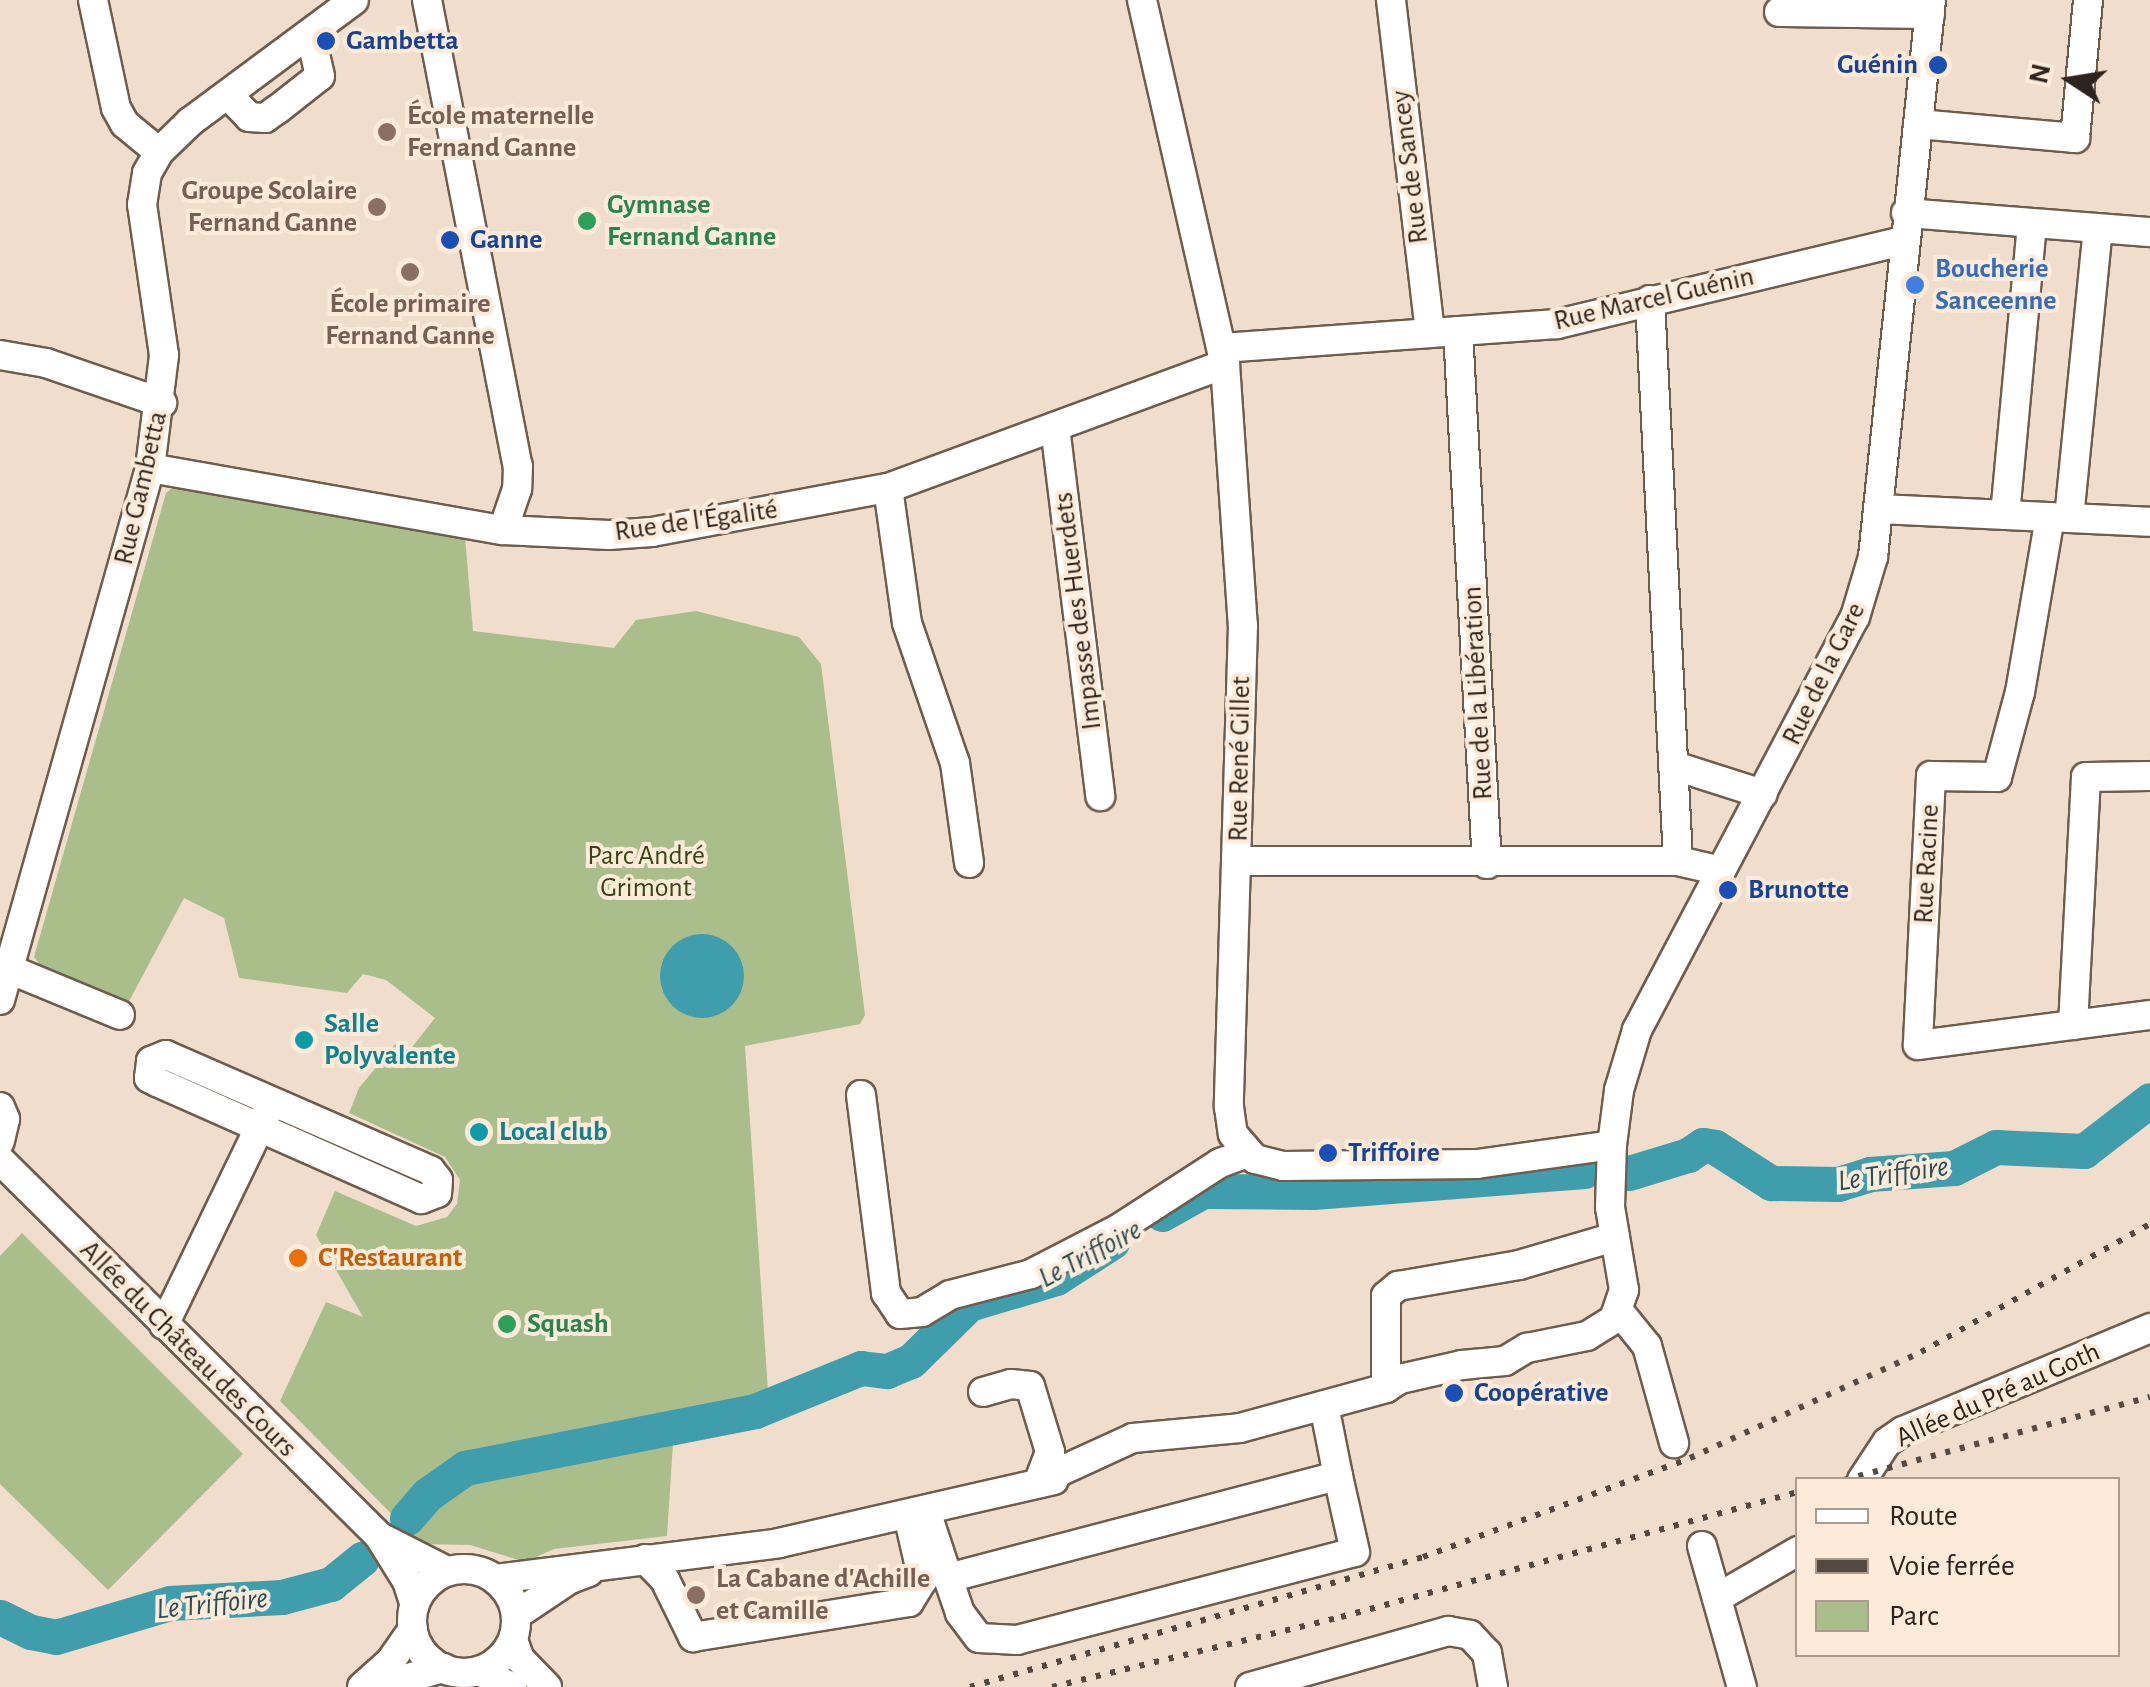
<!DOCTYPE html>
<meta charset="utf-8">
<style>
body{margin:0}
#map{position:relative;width:2150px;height:1687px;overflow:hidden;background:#f1ddcb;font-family:"Alegreya Sans",sans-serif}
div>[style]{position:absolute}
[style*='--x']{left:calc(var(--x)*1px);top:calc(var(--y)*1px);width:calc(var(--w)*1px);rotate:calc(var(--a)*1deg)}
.green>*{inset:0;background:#aabe8b}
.water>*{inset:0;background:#3f9dac}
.round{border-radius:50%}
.river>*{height:35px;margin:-17.5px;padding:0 17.5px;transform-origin:17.5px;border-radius:17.5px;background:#3f9dac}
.roads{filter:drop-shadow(2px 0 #6e5d4d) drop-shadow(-2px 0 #6e5d4d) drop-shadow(0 2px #6e5d4d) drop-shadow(0 -2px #6e5d4d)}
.minor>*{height:28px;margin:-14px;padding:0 14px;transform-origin:14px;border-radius:14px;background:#fff}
.minor>.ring{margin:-14px;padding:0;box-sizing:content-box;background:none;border:28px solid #fff;border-radius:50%}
.rail>*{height:6px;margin-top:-3px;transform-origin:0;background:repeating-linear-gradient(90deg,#544941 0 5px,transparent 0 15px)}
.dots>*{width:28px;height:28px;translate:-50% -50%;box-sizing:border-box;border:5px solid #feead8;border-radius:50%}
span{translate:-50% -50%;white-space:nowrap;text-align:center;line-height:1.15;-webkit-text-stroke:8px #feead8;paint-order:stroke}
.transit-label{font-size:28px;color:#164399;font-weight:700}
.left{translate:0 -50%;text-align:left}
.right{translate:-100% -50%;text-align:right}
.education-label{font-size:28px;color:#785e54;font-weight:700}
.street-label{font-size:28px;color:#2c241e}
.leisure-label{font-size:28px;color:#27864d;font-weight:700}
.shop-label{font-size:28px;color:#366cbe;font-weight:700}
.park-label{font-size:28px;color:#364516}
.culture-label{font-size:28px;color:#0d838f;font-weight:700}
.food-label{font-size:28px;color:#c56008;font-weight:700}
.water-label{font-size:30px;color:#265057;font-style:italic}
.legend{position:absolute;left:1795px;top:1477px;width:325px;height:180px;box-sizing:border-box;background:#feead8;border:2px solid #aa9b8e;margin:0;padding:12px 18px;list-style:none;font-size:30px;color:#2c241e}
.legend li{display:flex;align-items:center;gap:20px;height:50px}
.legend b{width:50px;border:2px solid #aa9b8e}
.north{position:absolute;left:2020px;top:30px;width:100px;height:100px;-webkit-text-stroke:8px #feead8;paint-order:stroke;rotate:282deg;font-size:28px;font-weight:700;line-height:40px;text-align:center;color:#2c241e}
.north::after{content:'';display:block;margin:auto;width:35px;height:45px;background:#2c241e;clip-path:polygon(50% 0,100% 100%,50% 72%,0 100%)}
</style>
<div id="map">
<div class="green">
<div style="clip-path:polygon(172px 488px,465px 537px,473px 631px,614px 648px,636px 620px,696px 611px,799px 637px,821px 664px,865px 1015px,860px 1024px,745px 1046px,769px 1406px,674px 1428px,667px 1536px,554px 1549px,525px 1562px,470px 1545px,421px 1544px,280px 1401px,326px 1302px,363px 1317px,316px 1235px,335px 1191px,416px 1226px,447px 1217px,457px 1204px,460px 1180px,445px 1157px,349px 1113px,359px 1088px,397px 1042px,409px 1051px,435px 1018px,386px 980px,363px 974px,347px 993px,239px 978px,224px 918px,184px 898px,126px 1007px,42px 968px,34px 957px,166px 493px)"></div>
<div style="clip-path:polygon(22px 1233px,243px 1454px,108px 1590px,0 1484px,0 1256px)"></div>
</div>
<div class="water">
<div class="round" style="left:660px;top:934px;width:84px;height:84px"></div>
</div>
<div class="river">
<div style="--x:1629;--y:1173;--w:62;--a:-17"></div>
<div style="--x:1688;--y:1155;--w:18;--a:-34"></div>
<div style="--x:1703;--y:1145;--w:12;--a:9"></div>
<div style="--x:1715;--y:1147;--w:67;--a:32.7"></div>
<div style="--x:1771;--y:1183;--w:67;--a:0.9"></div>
<div style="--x:1838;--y:1184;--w:34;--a:-17"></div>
<div style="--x:1870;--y:1174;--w:84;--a:-4.1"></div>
<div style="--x:1954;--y:1168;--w:47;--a:-26.6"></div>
<div style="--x:1996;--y:1147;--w:88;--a:2.6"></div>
<div style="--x:2084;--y:1151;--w:83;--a:-37.7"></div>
<div style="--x:1162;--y:1214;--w:47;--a:-29.3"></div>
<div style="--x:1203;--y:1191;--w:110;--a:0.5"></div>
<div style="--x:1313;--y:1192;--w:272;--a:-4.4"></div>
<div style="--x:407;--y:1518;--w:30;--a:-49"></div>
<div style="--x:427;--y:1495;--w:47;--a:-35.4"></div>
<div style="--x:465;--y:1468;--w:296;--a:-11.1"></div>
<div style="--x:755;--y:1411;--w:114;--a:-22.1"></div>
<div style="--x:861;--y:1368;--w:26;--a:7"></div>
<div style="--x:887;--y:1371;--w:26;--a:-23"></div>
<div style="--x:911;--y:1361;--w:81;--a:-44.5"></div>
<div style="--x:969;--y:1304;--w:91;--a:-16.6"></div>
<div style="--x:1056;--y:1278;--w:67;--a:-32.7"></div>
<div style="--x:0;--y:1617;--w:34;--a:26"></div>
<div style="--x:31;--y:1632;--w:25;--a:11"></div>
<div style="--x:56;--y:1637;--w:119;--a:-16.6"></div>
<div style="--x:170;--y:1603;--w:112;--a:-3.1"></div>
<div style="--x:282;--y:1597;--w:51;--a:-14.9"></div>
<div style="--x:331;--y:1584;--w:40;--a:-39"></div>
</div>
<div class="roads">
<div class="minor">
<div style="--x:93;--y:0;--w:110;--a:78"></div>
<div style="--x:116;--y:108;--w:18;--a:61"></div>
<div style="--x:125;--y:124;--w:44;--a:39.5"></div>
<div style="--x:427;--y:0;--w:475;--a:79"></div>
<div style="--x:518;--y:466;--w:23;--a:92"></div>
<div style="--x:517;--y:489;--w:43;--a:108.9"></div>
<div style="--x:1142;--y:0;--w:373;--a:77.2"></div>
<div style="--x:1225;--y:364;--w:262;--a:86.1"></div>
<div style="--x:1243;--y:625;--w:482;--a:91.7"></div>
<div style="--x:1229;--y:1107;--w:27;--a:82"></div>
<div style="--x:1233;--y:1134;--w:33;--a:49"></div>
<div style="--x:1255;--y:1159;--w:29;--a:14"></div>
<div style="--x:1283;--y:1166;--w:194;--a:-0.6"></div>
<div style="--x:1477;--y:1164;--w:136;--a:-8"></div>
<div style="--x:1391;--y:0;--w:335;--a:83.3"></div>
<div style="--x:1779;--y:12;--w:151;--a:0.8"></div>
<div style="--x:229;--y:96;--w:29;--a:46"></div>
<div style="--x:249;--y:117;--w:16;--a:4"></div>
<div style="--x:265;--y:118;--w:16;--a:-35"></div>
<div style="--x:278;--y:109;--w:53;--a:-38.2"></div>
<div style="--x:320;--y:76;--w:28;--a:-103"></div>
<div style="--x:314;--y:49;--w:14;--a:-129"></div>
<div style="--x:1918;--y:124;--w:158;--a:5.1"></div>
<div style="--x:2075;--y:138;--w:139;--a:-84.6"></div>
<div style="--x:1906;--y:213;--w:245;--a:4.5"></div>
<div style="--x:1650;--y:300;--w:562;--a:87.14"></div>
<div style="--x:1458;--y:331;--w:534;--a:86.89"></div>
<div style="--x:1222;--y:348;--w:336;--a:-4.1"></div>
<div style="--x:1557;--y:324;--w:356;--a:-13.5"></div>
<div style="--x:0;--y:355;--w:47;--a:9.9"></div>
<div style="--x:46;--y:363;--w:123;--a:19"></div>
<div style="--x:1055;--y:427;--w:372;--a:83"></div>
<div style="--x:150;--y:468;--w:358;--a:10"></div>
<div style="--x:503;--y:530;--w:106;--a:2.7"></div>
<div style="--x:609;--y:535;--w:43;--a:-4"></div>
<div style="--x:652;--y:532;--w:240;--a:-10.6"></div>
<div style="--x:888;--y:488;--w:359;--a:-20.2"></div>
<div style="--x:888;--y:488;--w:136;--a:82"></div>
<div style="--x:907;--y:623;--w:148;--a:71.1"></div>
<div style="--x:955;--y:763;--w:101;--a:82"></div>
<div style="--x:1878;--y:509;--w:272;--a:2.7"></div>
<div style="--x:2005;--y:515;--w:291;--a:-84.7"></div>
<div style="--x:2050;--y:517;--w:178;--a:99.7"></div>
<div style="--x:2020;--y:692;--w:88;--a:105.1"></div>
<div style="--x:1997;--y:777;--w:66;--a:-179.1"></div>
<div style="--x:1931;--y:776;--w:269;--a:92.8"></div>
<div style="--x:1918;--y:1045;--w:234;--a:-7.4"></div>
<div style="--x:2069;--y:518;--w:290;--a:-84.3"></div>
<div style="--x:1675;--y:766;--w:92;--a:17.7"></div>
<div style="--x:1238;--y:861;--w:440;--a:0"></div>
<div style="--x:1678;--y:861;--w:44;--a:13.1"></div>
<div style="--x:9;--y:969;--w:120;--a:22.5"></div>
<div style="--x:0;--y:1000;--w:553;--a:-74.25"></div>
<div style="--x:150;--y:468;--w:114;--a:-82.9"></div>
<div style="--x:164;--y:355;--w:152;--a:-98.3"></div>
<div style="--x:142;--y:205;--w:32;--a:-81"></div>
<div style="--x:147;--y:173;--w:24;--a:-60"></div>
<div style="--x:159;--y:152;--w:43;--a:-44.1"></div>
<div style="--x:190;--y:122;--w:204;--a:-36.6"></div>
<div style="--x:2073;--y:1025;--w:248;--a:-87"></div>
<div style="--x:2086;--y:777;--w:64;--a:-0.9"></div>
<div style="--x:166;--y:1055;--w:289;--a:23.6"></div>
<div style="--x:431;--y:1171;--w:11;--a:52"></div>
<div style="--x:438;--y:1180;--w:13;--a:94"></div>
<div style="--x:437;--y:1193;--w:17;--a:159"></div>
<div style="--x:421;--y:1199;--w:289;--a:-156.1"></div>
<div style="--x:157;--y:1082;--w:9;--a:-153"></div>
<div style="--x:149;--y:1078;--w:17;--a:-83"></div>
<div style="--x:151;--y:1061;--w:16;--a:-22"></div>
<div style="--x:861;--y:1095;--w:200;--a:82.8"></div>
<div style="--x:886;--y:1293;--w:25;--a:56"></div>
<div style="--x:900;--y:1314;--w:22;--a:-5"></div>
<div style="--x:922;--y:1312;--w:33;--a:-31"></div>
<div style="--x:950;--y:1295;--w:84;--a:-14.5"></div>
<div style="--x:1031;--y:1274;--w:98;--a:-27.3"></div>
<div style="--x:1118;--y:1229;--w:121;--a:-32.9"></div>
<div style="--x:1220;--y:1163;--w:29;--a:-20"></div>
<div style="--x:0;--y:1107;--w:13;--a:67"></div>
<div style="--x:5;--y:1119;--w:23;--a:103"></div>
<div style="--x:0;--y:1160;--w:534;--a:44.77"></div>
<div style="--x:379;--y:1536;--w:53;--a:58.1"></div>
<div style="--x:407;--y:1581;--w:25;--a:72"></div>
<div style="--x:1618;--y:1310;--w:46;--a:51.1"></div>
<div style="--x:1647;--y:1346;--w:101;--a:74.4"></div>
<div style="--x:164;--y:1325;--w:239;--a:-64.2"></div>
<div style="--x:1386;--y:1388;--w:92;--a:-90"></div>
<div style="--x:1386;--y:1296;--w:16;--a:-40"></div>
<div style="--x:1398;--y:1286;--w:123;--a:-9.8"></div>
<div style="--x:1519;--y:1265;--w:100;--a:-16.3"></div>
<div style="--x:983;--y:1392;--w:29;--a:-16"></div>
<div style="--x:1011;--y:1384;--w:19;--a:6"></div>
<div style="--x:1030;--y:1386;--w:69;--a:73.1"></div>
<div style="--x:1050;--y:1452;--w:31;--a:111"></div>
<div style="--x:1862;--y:1480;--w:45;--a:-56.7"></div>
<div style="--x:1887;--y:1442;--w:19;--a:-35"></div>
<div style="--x:1903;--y:1431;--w:268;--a:-22.6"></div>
<div style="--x:1039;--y:1481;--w:103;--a:-24.6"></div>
<div style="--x:1133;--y:1438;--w:107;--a:-5.3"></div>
<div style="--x:1240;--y:1428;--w:151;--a:-15.3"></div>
<div style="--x:1386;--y:1388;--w:17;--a:-33"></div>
<div style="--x:1400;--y:1379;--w:64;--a:-12.7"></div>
<div style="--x:1462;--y:1365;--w:43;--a:-5.3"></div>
<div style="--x:1505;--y:1361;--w:26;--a:-31"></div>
<div style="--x:1527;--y:1348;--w:61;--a:-11.3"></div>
<div style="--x:1587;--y:1336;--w:32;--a:-32"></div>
<div style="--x:1614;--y:1319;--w:31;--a:-71"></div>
<div style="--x:1624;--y:1290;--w:84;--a:-99.6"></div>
<div style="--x:1610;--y:1207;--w:62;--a:-88.2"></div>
<div style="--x:1612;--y:1145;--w:55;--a:-82.7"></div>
<div style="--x:1619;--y:1090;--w:63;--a:-73.3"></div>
<div style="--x:1637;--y:1030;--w:467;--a:-62.2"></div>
<div style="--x:1855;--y:617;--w:63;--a:-73.3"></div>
<div style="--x:1873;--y:557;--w:560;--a:-84.06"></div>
<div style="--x:926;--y:1511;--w:71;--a:71.8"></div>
<div style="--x:948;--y:1578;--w:403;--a:-14.7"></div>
<div style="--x:1338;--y:1476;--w:72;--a:-101.2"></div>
<div style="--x:380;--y:1537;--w:75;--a:26.9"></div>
<div style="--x:1702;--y:1546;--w:147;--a:74.2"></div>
<div style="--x:645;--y:1559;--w:29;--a:46"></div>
<div style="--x:665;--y:1580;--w:64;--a:63.8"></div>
<div style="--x:693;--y:1637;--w:219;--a:-9.2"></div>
<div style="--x:909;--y:1602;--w:26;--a:-58"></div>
<div style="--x:923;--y:1580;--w:67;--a:-103"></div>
<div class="ring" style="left:412px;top:1569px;width:76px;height:76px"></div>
<div style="--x:948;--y:1578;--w:37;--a:71"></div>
<div style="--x:960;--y:1613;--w:31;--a:53"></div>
<div style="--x:979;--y:1638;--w:38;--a:3"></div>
<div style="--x:1017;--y:1640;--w:349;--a:-14.6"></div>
<div style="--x:1355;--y:1552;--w:78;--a:-102.6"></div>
<div style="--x:496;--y:1579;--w:285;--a:-7.2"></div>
<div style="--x:779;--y:1543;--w:282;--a:-12.9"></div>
<div style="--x:1717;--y:1598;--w:94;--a:-30.1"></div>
<div style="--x:516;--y:1615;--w:65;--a:-33.7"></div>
<div style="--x:570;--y:1579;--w:20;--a:-20"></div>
<div style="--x:513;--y:1640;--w:20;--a:70"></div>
<div style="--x:520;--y:1659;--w:39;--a:46"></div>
<div style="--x:479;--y:1671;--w:37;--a:26"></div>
<div style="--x:362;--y:1687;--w:38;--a:-42"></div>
<div style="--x:390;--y:1662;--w:40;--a:-55.1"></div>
<div style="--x:377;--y:1687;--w:69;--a:-16.1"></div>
<div style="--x:1250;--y:1687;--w:206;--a:-15.8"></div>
<div style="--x:1448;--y:1631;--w:22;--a:10"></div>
<div style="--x:1470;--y:1635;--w:25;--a:47"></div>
<div style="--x:1487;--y:1653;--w:35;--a:80"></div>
</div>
</div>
<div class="rail">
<div style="--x:1844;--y:1480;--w:317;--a:-15.2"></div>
<div style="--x:970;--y:1687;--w:471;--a:-16"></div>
<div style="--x:1423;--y:1557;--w:285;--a:-20.3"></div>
<div style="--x:1690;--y:1458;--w:254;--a:-24.6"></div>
<div style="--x:1921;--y:1352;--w:262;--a:-29.2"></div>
<div style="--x:1052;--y:1687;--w:297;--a:-13.6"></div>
<div style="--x:1341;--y:1617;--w:474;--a:-15.3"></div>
</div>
<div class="dots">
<div style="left:326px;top:41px;background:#1a4fb4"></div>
<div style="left:1938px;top:65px;background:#1a4fb4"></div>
<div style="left:387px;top:132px;background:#8d6e63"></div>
<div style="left:377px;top:207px;background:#8d6e63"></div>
<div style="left:587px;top:221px;background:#2e9e5b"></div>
<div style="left:450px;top:240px;background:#1a4fb4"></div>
<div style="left:410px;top:272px;background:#8d6e63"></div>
<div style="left:1915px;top:285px;background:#3f7fe0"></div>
<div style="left:1728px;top:890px;background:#1a4fb4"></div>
<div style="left:304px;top:1040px;background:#0f9aa8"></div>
<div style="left:479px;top:1132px;background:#0f9aa8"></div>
<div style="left:1328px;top:1153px;background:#1a4fb4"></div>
<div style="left:298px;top:1258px;background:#e8710a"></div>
<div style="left:507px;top:1324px;background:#2e9e5b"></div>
<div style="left:1454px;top:1393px;background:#1a4fb4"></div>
<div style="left:696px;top:1595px;background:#8d6e63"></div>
</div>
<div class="transit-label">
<span class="left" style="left:346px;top:41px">Gambetta</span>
<span class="right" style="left:1918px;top:65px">Guénin</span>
<span class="left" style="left:470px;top:240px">Ganne</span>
<span class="left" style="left:1748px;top:890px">Brunotte</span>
<span class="left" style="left:1348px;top:1153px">Triffoire</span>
<span class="left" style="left:1474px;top:1393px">Coopérative</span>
</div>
<div class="education-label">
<span class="left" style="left:407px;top:132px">École maternelle<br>Fernand Ganne</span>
<span class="right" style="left:357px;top:207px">Groupe Scolaire<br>Fernand Ganne</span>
<span style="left:410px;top:320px">École primaire<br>Fernand Ganne</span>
<span class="left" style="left:716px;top:1595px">La Cabane d'Achille<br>et Camille</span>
</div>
<div class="street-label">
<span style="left:1410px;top:167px;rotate:-97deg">Rue de Sancey</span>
<span style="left:1654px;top:299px;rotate:-13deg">Rue Marcel Guénin</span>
<span style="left:141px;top:488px;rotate:-77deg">Rue Gambetta</span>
<span style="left:696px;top:521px;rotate:-8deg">Rue de l'Égalité</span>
<span style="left:1078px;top:611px;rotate:-97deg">Impasse des Huerdets</span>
<span style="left:1824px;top:674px;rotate:-64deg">Rue de la Gare</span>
<span style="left:1478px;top:693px;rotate:-93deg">Rue de la Libération</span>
<span style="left:1240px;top:759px;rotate:-89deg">Rue René Gillet</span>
<span style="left:1927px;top:864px;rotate:-87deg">Rue Racine</span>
<span style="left:188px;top:1349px;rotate:45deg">Allée du Château des Cours</span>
<span style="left:1998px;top:1395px;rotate:-24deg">Allée du Pré au Goth</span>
</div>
<div class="leisure-label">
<span class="left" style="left:607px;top:221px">Gymnase<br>Fernand Ganne</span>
<span class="left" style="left:527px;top:1324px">Squash</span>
</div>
<div class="shop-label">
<span class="left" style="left:1935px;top:285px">Boucherie<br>Sanceenne</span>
</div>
<div class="park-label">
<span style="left:646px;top:872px">Parc André<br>Grimont</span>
</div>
<div class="culture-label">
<span class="left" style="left:324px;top:1040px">Salle<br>Polyvalente</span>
<span class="left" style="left:499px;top:1132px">Local club</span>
</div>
<div class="food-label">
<span class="left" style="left:318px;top:1258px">C'Restaurant</span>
</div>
<div class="water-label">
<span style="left:1893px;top:1174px;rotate:-8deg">Le Triffoire</span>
<span style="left:1090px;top:1254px;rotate:-28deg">Le Triffoire</span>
<span style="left:212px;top:1604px;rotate:-6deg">Le Triffoire</span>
</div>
<ul class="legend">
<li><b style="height:12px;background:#fff"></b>Route</li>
<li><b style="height:12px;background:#544941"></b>Voie ferrée</li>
<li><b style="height:28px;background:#aabe8b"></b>Parc</li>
</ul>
<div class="north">N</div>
</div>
